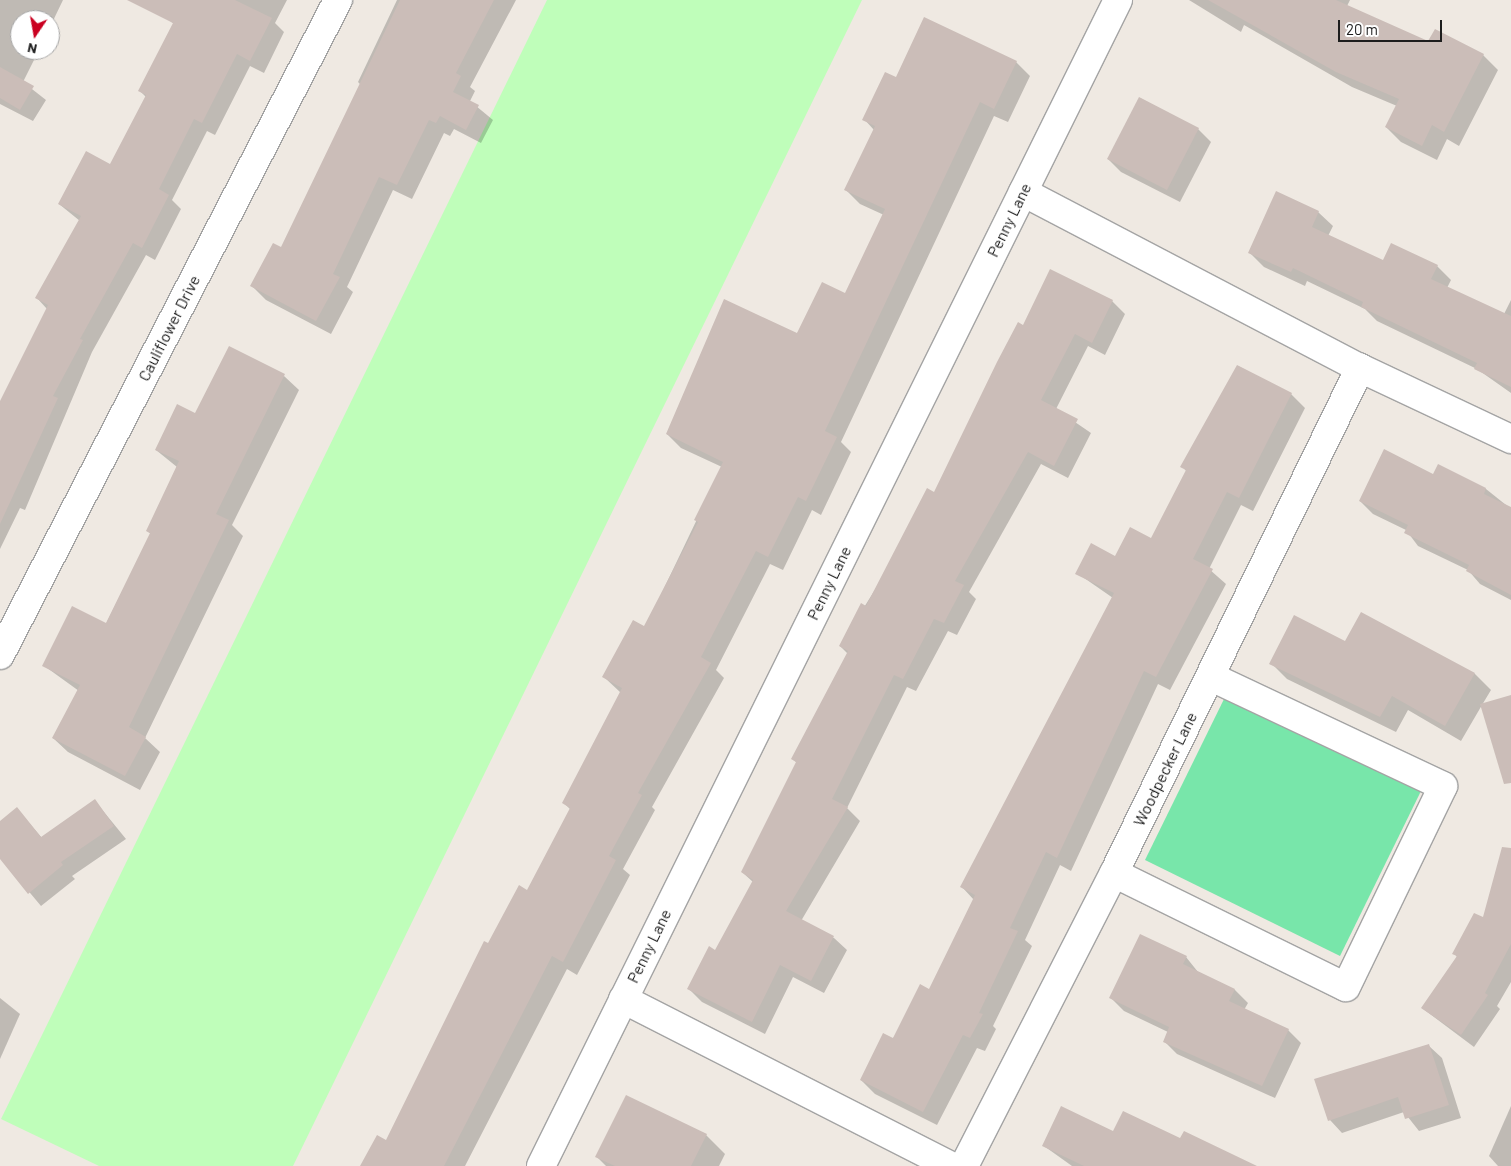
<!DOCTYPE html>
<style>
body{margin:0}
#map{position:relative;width:1511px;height:1166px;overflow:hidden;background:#efe9e2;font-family:Barlow,sans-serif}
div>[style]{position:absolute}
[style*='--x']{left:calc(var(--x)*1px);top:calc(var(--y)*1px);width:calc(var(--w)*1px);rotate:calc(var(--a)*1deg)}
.park>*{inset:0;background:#bffeba}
.pitch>*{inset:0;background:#78e6aa}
.shadow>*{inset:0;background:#0003}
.building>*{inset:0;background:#cbbdb8}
.roads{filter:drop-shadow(1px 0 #a4a4a4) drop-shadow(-1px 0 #a4a4a4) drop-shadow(0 1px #a4a4a4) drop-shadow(0 -1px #a4a4a4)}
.minor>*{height:28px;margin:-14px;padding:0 14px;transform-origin:14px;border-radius:14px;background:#fff}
span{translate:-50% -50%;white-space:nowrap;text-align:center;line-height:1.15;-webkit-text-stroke:4px #fff;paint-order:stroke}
.street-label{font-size:16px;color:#1d1d1d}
.north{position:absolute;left:10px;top:10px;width:50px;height:50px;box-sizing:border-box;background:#fff;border:1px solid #a5a5a5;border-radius:50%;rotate:192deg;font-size:14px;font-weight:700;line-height:20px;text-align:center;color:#1d1d1d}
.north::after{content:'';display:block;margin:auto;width:18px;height:22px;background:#ca0020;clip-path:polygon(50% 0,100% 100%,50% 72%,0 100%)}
.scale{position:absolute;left:1338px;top:20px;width:104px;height:22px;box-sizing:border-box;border:2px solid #1d1d1d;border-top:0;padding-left:6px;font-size:15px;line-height:18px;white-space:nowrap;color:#1d1d1d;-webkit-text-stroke:4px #fff;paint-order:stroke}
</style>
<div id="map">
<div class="park">
<div style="clip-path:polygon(547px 0,862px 0,293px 1166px,99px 1166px,1px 1119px)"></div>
</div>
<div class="pitch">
<div style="clip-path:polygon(1226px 695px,1421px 791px,1340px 956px,1145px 860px)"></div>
</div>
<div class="shadow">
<div style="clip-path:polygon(0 0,63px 0,50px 27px,50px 20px,20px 20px,20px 50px,39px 50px,23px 82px,46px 100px,33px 121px,0 104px)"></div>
<div style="clip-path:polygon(179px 0,287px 0,275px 23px,284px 32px,264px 73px,250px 66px,215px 135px,207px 131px,172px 200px,181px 209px,155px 260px,146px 255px,92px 352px,25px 510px,20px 508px,0 549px,0 404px,47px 309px,37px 298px,80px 221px,59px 204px,111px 166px,146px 97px,140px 91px,174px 24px,169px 20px)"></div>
<div style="clip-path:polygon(397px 0,516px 0,470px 87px,475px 91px,470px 101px,493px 120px,481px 143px,454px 129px,450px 136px,444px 133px,412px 199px,393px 190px,347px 287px,353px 292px,331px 334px,266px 300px,252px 286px,282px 248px,361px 85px,358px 82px)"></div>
<div style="clip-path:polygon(1189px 0,1350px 0,1347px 6px,1429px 43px,1483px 55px,1498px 70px,1459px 146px,1447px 139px,1437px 160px,1401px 142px,1386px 127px,1397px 106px,1352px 87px,1244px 25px,1241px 32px)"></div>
<div style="clip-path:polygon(1016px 62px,1030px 76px,1008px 122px,994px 116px,841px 442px,851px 452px,821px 515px,812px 510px,783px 570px,770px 564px,716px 670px,724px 678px,652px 807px,655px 810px,623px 869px,630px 875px,577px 975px,567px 969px,465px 1166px,361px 1166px,387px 1142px,488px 944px,528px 892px,571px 810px,564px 803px,621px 693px,604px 677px,645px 628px,722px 467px,681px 448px,667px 434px,846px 295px,884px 215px,860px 204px,846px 190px,874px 130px,864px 119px,897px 78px)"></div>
<div style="clip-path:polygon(1140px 98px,1198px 129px,1211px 142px,1180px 202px,1121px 172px,1108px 159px)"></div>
<div style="clip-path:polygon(1318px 212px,1333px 226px,1328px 236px,1384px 262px,1437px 266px,1451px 280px,1447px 288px,1504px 314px,1511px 300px,1511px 393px,1477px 369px,1377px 321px,1365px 309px,1307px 281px,1305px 286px,1264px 267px,1249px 252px)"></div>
<div style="clip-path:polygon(1112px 301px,1125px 314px,1105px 355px,1088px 346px,1056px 409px,1091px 433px,1068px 478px,1041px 464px,969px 592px,976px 599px,957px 635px,948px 631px,916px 691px,907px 687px,847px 808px,860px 821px,801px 921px,834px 938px,847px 950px,824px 993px,793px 977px,765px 1034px,702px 1002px,689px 989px,716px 951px,753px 882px,742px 872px,797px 763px,793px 759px,848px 654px,840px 646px,935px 493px,1023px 326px)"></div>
<div style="clip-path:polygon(1238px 366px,1291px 394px,1305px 408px,1253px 511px,1241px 505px,1209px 569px,1226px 584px,1170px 690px,1158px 684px,1071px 871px,1060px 865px,1025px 940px,1032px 946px,993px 1026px,996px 1029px,985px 1051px,977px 1048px,937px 1125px,875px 1094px,861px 1080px,930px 990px,974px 900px,962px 887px,1113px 598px,1077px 573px,1152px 540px,1187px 472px,1182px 466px)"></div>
<div style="clip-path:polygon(284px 376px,299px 390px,232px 525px,243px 536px,145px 738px,160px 752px,140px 790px,68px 752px,53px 738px,79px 691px,43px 665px,106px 624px,151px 534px,147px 531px,177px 467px,156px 450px,195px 415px)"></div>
<div style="clip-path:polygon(1439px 466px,1486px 489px,1511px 509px,1511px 600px,1480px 584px,1468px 570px,1418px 546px,1406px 530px,1373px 514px,1360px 501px,1434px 476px)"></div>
<div style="clip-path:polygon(1361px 614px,1475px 674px,1491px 690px,1482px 705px,1511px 697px,1511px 777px,1482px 705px,1461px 741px,1408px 710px,1396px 732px,1287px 679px,1271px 663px,1345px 643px)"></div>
<div style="clip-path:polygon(95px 801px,126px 839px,72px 876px,75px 879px,41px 906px,0 857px,0 822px,17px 809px,42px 838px)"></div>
<div style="clip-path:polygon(1511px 851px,1511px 982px,1497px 1006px,1500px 1009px,1474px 1047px,1422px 1008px,1457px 957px,1454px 953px,1484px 919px)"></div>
<div style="clip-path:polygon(1186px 957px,1198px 972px,1235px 990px,1248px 1003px,1244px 1010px,1288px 1030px,1301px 1043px,1275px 1098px,1177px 1054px,1164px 1041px,1168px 1032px,1124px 1011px,1111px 998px)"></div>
<div style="clip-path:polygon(0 998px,20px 1014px,0 1059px)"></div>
<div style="clip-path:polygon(1429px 1046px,1442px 1058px,1461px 1118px,1419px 1131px,1404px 1112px,1342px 1133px,1330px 1120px)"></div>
<div style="clip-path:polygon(1511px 1106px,1511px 1166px,1498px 1166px,1489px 1156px)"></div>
<div style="clip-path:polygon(1114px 1132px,1241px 1166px,1072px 1166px,1044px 1146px)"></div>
<div style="clip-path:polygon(706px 1135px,725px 1154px,719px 1166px,606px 1166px,597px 1157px)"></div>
</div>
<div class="building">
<div style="clip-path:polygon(127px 0,235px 0,272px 18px,250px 61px,237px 54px,202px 123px,194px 119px,159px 189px,169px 195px,142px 248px,133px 243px,80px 339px,83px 340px,53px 396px,58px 398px,0 524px,0 401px,48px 305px,35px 298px,81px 216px,58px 204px,86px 151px,110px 164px,146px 95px,138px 91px,173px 23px)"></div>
<div style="clip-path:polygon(400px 0,494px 0,456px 73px,461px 76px,453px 92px,479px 105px,466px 130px,440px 116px,436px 123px,429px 120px,397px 185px,379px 177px,333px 274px,340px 277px,316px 321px,250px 286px,273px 243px,281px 247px)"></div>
<div style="clip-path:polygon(1208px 0,1336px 0,1428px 41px,1435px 29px,1484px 54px,1444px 132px,1432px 125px,1422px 146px,1385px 127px,1399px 99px,1336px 72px)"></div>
<div style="clip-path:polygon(924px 17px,1017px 61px,994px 109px,980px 102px,825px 431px,837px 437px,806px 501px,798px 497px,768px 557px,756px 551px,701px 657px,711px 663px,638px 793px,642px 795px,609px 856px,616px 860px,563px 962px,552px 956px,444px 1166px,360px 1166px,377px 1135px,386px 1140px,484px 941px,488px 943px,519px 885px,527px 890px,570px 808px,562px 803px,622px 688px,602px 677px,633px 620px,644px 626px,698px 522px,694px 520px,723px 462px,666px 434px,724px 299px,797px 333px,822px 282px,845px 293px,885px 209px,844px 190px,875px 126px,862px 120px,885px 72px,896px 77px)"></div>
<div style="clip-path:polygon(0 67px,34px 86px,20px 110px,0 98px)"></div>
<div style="clip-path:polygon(1139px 97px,1199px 128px,1167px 190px,1107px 159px)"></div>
<div style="clip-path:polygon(1276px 191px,1319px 211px,1312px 227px,1383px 260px,1391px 243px,1438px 265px,1431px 279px,1511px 316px,1511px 387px,1474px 369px,1477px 363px,1361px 307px,1363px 302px,1293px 268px,1291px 272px,1248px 253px)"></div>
<div style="clip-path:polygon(1050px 269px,1113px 300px,1092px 343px,1075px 334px,1041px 400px,1078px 419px,1054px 466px,1028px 452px,955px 581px,964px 585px,944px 623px,934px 619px,903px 679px,894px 675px,832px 799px,848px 807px,786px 911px,834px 936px,811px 981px,780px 965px,752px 1022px,687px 989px,709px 946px,715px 950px,753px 880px,741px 872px,796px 762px,791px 759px,848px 651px,839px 646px,861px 603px,866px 606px,927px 488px,934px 492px,997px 362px,1018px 322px,1023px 325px)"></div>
<div style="clip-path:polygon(229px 346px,285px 374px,216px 514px,229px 520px,129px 727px,146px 737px,125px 776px,52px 738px,80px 685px,42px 666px,72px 606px,106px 623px,150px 533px,146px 531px,179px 461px,155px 450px,177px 404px,195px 413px)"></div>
<div style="clip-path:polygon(1237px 365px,1292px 393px,1239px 498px,1227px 492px,1193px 559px,1213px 569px,1156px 677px,1144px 671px,1057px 858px,1046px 852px,1010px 928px,1018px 931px,979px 1013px,983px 1014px,970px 1038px,963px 1035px,923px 1112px,860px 1080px,883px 1033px,893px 1038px,920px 984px,929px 989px,975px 895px,960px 887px,1114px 593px,1075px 574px,1091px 543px,1115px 556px,1130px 527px,1151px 538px,1186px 470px,1180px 467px)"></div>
<div style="clip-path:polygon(1384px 449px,1433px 474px,1438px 464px,1486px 488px,1484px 494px,1511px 507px,1511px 595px,1466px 571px,1469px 565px,1404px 533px,1408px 525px,1359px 501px)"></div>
<div style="clip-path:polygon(1361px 612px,1475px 673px,1445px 726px,1392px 696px,1380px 717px,1269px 664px,1294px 615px,1345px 641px)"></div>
<div style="clip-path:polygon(1511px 695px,1511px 783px,1504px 784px,1480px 704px)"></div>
<div style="clip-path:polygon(95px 799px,114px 826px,61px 862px,63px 865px,28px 894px,0 859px,0 821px,17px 807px,41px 837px)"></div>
<div style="clip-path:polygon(1502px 847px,1511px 848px,1511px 944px,1485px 993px,1488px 995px,1461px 1035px,1421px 1008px,1457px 956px,1452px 954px,1474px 913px,1483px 917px)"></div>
<div style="clip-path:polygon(1140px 934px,1187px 956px,1183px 964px,1235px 989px,1229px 1001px,1289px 1029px,1262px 1086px,1163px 1042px,1169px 1027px,1109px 998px)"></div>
<div style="clip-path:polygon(1429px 1044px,1449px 1105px,1405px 1119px,1398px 1097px,1328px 1121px,1314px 1079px)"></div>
<div style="clip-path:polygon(626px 1095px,707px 1134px,691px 1166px,615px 1166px,595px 1157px)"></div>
<div style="clip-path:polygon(1061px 1106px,1113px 1131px,1123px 1111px,1180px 1138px,1184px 1131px,1257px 1166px,1084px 1166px,1042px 1146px)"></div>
</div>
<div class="roads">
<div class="minor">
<div style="--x:1023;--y:192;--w:380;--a:27.6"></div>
<div style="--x:1360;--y:368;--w:167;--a:25.2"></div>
<div style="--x:0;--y:655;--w:737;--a:-62.7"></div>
<div style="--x:1114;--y:873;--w:258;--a:26.2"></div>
<div style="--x:1346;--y:987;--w:223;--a:-64.2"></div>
<div style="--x:1443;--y:786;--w:256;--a:-154.8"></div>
<div style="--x:623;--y:999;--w:368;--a:27"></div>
<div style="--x:541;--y:1166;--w:1301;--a:-63.67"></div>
<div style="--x:964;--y:1166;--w:329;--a:-62.9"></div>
<div style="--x:1114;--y:873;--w:562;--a:-64.03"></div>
</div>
</div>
<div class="street-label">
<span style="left:1009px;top:220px;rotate:-64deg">Penny Lane</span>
<span style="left:169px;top:328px;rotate:-63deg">Cauliflower Drive</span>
<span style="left:829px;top:583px;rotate:-64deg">Penny Lane</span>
<span style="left:1165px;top:769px;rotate:-64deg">Woodpecker Lane</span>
<span style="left:649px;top:946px;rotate:-64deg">Penny Lane</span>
</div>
<div class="north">N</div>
<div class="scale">20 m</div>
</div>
